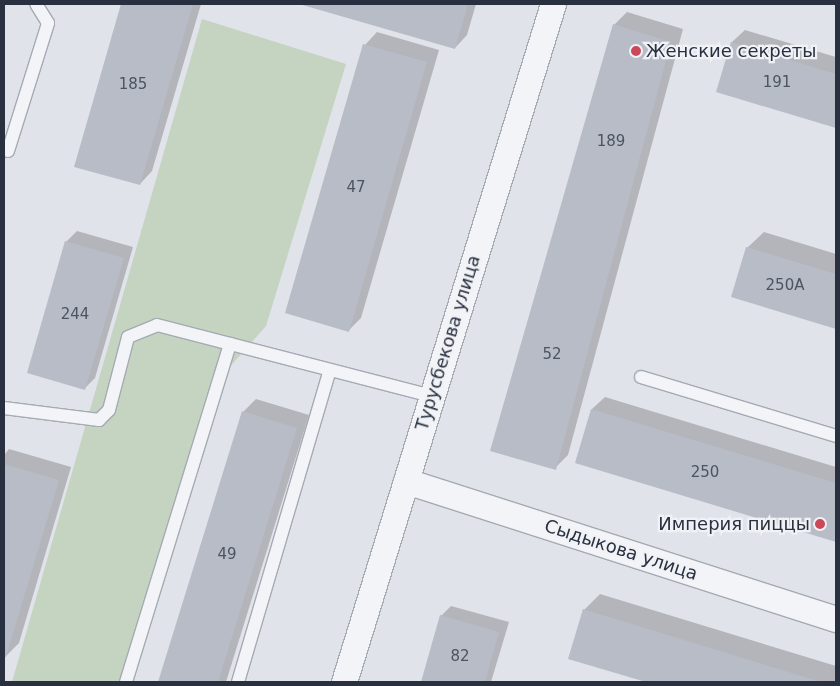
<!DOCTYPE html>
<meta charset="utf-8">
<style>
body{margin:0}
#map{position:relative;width:840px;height:686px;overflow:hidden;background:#e0e3e9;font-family:"DejaVu Sans",sans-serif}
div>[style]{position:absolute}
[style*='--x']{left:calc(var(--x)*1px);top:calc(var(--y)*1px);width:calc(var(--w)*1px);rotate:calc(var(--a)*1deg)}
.green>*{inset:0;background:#c5d3c1}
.shadow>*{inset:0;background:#0003}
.building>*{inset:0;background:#b7bcc6}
.roads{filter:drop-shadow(1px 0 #a5aab3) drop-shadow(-1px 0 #a5aab3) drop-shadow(0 1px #a5aab3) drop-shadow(0 -1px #a5aab3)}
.service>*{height:12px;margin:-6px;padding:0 6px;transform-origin:6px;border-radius:6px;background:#f3f4f7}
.minor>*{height:25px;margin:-12.5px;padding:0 12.5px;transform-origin:12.5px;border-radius:12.5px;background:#f3f4f7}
.dots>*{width:14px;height:14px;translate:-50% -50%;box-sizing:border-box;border:2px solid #f0f2f6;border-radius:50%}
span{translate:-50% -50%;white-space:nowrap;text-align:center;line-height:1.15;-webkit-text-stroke:4.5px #f0f2f6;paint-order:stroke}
.number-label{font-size:15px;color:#4c5462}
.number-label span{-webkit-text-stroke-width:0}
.poi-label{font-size:18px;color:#293140}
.left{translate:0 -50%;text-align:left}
.right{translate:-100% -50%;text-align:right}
.street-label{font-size:18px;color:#293140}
.frame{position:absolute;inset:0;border:5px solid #293140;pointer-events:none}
</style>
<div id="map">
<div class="green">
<div style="clip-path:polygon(202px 19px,346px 64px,266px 326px,220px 378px,126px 682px,12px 682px)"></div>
</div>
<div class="shadow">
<div style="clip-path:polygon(122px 4px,201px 4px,152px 171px,140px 184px,75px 166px)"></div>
<div style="clip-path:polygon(301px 4px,476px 4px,467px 35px,455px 48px)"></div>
<div style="clip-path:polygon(627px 12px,683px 29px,568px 455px,555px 468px,614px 25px)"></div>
<div style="clip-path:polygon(745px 30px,836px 57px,836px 127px,717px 91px,732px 42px)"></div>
<div style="clip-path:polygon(377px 32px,439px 50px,361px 318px,348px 331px,365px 45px)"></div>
<div style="clip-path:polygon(77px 231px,133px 247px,95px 378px,85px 388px,29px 372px,67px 241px)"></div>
<div style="clip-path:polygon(764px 232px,836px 254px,836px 327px,733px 296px,747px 248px)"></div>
<div style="clip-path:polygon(605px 397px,836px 467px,836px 541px,576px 462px,592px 409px)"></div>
<div style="clip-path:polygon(256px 399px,309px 415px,226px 682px,159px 682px,244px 411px)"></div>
<div style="clip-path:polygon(9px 449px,71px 467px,19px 643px,6px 656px,4px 455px)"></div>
<div style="clip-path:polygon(600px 594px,836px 666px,836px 682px,650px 682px,569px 658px,584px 610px)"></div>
<div style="clip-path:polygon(451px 606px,509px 622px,491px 682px,422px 682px,441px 616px)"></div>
</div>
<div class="building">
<div style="clip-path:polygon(121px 4px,193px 4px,140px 185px,74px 167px)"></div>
<div style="clip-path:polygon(299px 4px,468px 4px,455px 49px)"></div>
<div style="clip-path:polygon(613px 24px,671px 42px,556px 470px,490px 451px)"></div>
<div style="clip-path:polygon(731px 42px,836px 74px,836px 128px,716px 92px)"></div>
<div style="clip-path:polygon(363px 44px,427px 62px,349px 332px,285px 313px)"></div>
<div style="clip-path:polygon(65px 241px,124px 258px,85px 390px,27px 373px)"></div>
<div style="clip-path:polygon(746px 247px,836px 274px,836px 329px,731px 297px)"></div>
<div style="clip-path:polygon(591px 409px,836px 483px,836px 542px,575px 463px)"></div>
<div style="clip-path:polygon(242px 411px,297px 428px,218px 682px,158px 682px)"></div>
<div style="clip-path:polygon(4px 464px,59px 480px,6px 657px,4px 657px)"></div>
<div style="clip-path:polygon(583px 609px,821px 682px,646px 682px,568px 659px)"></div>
<div style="clip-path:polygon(440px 615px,499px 632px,485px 682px,421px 682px)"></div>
</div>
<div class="roads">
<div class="service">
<div style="--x:8;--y:151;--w:134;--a:-72.6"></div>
<div style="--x:48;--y:23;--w:22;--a:-122"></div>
<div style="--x:641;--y:377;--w:204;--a:16.8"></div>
<div style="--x:4;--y:408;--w:96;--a:7.2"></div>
<div style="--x:99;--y:420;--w:14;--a:-45"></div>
<div style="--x:109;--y:410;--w:75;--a:-75.4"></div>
<div style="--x:128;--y:337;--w:31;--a:-22"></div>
<div style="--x:157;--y:325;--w:284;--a:14.5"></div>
<div style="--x:126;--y:682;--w:354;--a:-72.9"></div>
<div style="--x:238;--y:682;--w:325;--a:-73.6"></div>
</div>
<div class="minor">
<div style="--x:406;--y:481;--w:452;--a:17.8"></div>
<div style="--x:344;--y:682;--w:709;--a:-72.87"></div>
</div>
</div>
<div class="dots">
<div style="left:636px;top:51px;background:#cc4758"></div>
<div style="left:820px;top:524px;background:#cc4758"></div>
</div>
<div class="number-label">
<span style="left:777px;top:83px">191</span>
<span style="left:133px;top:85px">185</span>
<span style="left:611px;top:142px">189</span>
<span style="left:356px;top:188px">47</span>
<span style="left:785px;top:286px">250А</span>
<span style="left:75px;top:315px">244</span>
<span style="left:552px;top:355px">52</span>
<span style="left:705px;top:473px">250</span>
<span style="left:227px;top:555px">49</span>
<span style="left:460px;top:657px">82</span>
</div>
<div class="poi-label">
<span class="left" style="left:646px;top:51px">Женские секреты</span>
<span class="right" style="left:810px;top:524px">Империя пиццы</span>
</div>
<div class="street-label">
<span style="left:448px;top:343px;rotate:-73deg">Турусбекова улица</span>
<span style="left:621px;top:550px;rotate:18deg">Сыдыкова улица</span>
</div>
<div class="frame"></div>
</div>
